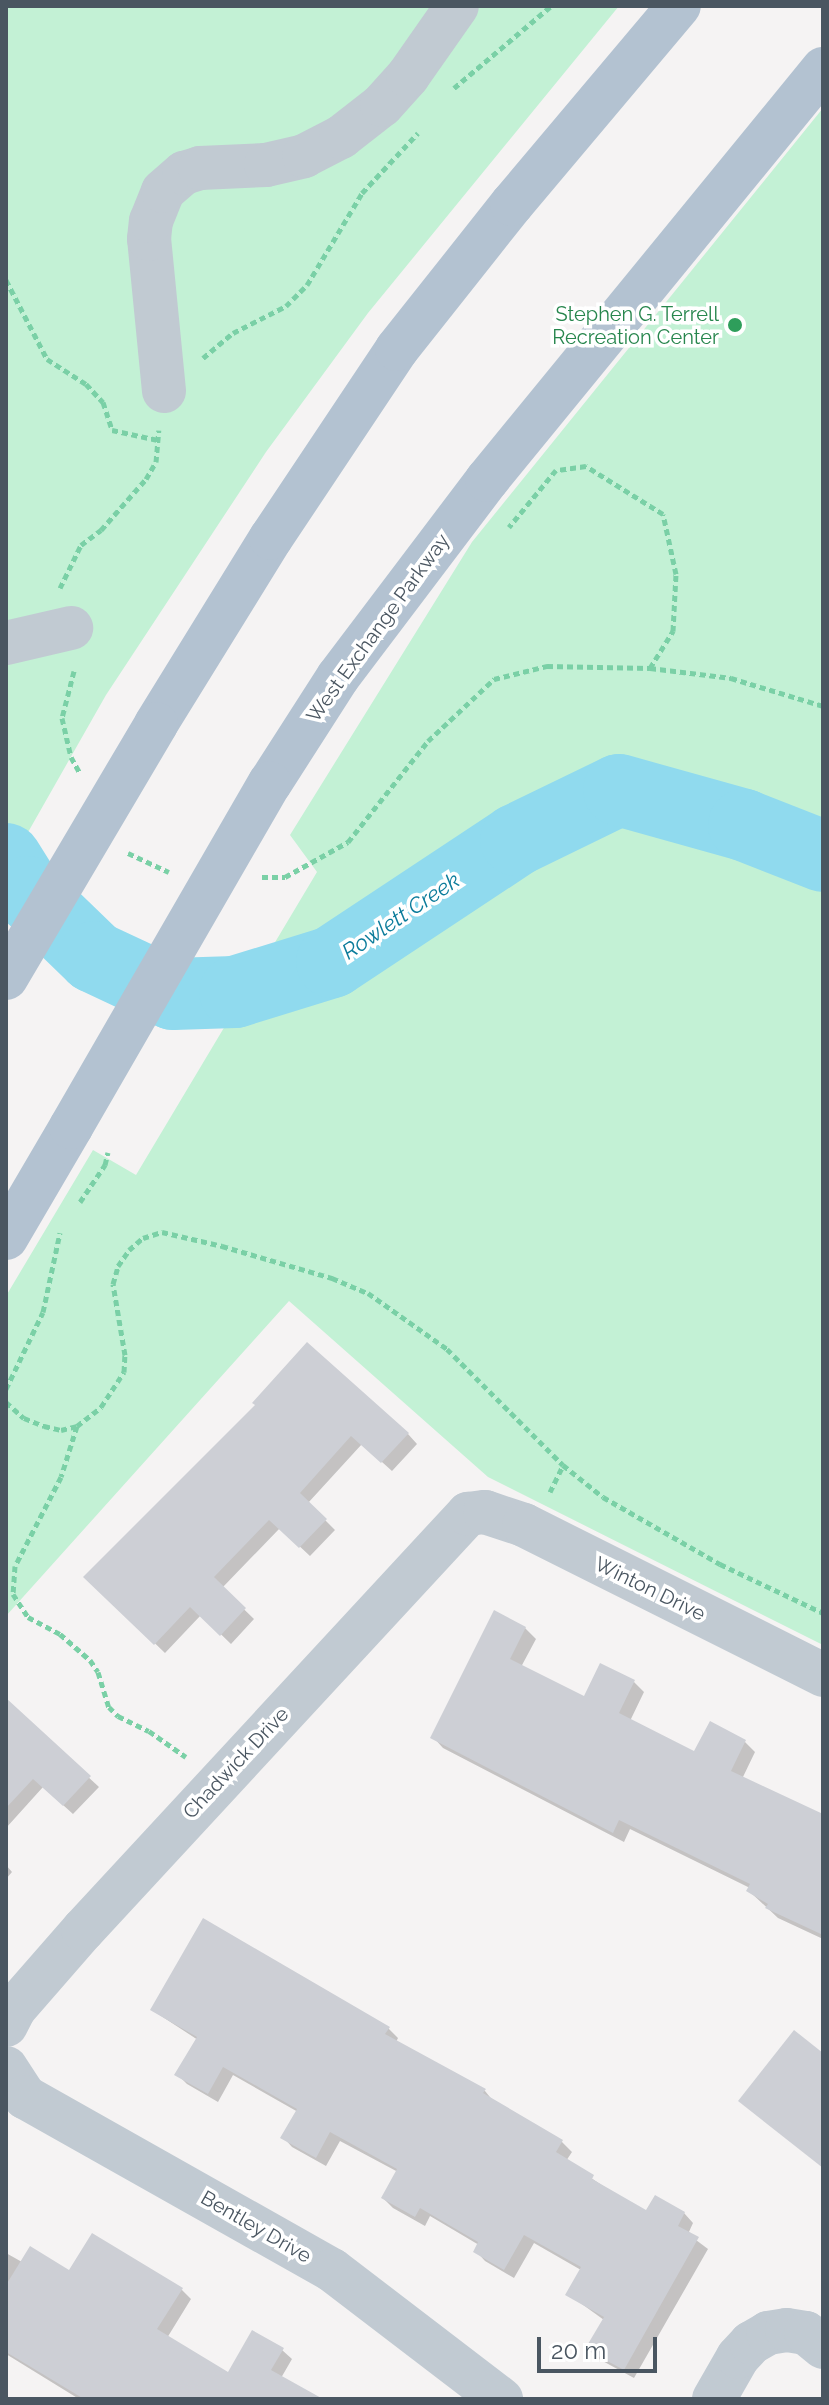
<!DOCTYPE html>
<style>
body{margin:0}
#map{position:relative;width:829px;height:2405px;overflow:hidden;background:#f5f3f3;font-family:Raleway,sans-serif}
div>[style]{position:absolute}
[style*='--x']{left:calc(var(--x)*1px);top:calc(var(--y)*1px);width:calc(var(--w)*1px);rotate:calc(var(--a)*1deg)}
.green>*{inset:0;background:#c3f1d5}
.shadow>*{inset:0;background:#0003}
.river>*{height:72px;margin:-36px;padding:0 36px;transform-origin:36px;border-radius:36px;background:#90daee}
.building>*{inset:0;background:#cdcfd5}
.path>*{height:5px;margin-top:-2.5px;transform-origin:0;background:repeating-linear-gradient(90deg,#7ad0a6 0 6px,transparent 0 10px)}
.minor>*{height:44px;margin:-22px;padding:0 22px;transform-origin:22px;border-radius:22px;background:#c1cad2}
.major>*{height:44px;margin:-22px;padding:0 22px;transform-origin:22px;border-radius:22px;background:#b3c2d1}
.major-bridge>*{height:44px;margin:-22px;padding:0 22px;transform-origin:22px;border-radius:22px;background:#b3c2d1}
.dots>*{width:22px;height:22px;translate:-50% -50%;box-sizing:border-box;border:4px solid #fff;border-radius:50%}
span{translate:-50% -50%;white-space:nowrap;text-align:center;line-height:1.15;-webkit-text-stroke:7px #fff;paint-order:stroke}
.leisure-label{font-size:20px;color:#27864d}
.right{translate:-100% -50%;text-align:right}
.street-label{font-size:20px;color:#4a5661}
.water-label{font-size:22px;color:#0c7c9b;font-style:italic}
.frame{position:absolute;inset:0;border:8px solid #4a5661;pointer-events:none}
.scale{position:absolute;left:537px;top:2337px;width:120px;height:36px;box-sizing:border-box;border:4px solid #4a5661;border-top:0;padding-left:10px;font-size:24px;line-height:28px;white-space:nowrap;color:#4a5661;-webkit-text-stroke:6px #fff;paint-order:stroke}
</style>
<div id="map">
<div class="green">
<div style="clip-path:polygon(6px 6px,619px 6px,368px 313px,266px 452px,106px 695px,6px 871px)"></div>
<div style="clip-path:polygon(823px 108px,823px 1645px,488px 1477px,289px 1301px,6px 1616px,6px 1296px,93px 1150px,136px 1175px,317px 872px,290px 835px,472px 542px)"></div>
</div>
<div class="shadow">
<div style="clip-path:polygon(257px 1406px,408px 1434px,417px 1444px,392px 1471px,362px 1444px,308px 1503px,335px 1530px,310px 1556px,280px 1528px,222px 1588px,254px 1619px,231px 1644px,201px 1615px,165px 1653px,86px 1577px)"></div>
<div style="clip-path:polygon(525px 1628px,536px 1639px,521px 1667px,584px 1699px,634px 1682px,644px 1692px,630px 1721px,695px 1753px,745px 1742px,755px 1752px,742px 1779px,823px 1816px,823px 1939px,778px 1918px,749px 1891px,750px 1888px,630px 1829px,624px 1842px,443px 1748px,433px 1737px)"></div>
<div style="clip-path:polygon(6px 1701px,99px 1787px,73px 1814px,43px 1787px,6px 1828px)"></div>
<div style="clip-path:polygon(6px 1865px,12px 1872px,6px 1879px)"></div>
<div style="clip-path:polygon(152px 2010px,388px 2028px,398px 2038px,396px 2042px,485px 2091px,494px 2102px,562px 2142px,572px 2152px,566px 2161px,603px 2186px,647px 2213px,684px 2213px,693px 2223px,688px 2234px,708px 2249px,634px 2378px,597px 2358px,588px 2348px,604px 2320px,568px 2294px,581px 2270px,534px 2243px,514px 2278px,485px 2261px,476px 2251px,479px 2245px,430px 2216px,425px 2226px,393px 2208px,383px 2198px,398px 2172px,340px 2141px,326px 2166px,292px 2147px,283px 2137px,298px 2112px,233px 2075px,218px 2102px,187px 2084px,177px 2074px,198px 2040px)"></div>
<div style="clip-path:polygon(6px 2253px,22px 2262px,70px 2273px,182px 2290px,191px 2299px,167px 2338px,229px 2375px,282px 2350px,292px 2359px,281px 2378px,318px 2399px,79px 2399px,6px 2354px)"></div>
</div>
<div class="river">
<div style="--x:6;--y:859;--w:39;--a:58"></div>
<div style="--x:27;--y:892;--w:93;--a:44.1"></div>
<div style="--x:94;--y:957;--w:87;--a:25.1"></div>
<div style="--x:173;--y:994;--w:62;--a:-1.8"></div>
<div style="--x:235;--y:992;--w:102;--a:-17.2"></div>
<div style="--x:332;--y:962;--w:221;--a:-33.5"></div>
<div style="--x:516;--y:840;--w:114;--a:-25.9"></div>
<div style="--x:619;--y:790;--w:130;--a:15.6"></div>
<div style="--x:744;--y:825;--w:85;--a:21.4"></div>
</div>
<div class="building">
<div style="clip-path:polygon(307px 1342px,409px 1433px,381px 1463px,351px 1436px,300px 1493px,327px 1519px,299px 1548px,269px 1520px,214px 1577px,246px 1608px,220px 1636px,190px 1607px,154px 1645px,83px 1577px,255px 1405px,252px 1403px)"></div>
<div style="clip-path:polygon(494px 1610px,526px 1627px,510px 1659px,584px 1696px,600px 1663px,635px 1680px,619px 1713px,694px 1751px,710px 1721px,746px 1740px,731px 1771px,823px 1814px,823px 1935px,765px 1908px,768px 1904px,746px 1891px,750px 1884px,619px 1820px,613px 1833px,430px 1738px)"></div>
<div style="clip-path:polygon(6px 1698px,91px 1776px,63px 1806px,33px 1779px,6px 1808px)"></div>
<div style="clip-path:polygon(203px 1918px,390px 2027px,385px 2034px,486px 2089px,483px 2093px,563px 2140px,556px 2152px,594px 2175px,592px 2179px,646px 2210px,655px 2195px,685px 2212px,678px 2226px,699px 2237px,624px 2370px,585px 2349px,604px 2317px,565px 2295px,581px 2267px,524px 2235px,504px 2270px,473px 2252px,478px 2242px,420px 2208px,415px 2217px,381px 2198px,397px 2169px,330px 2132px,316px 2158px,280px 2138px,297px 2109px,223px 2067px,208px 2094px,174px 2075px,197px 2037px,150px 2010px)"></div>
<div style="clip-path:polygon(794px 2030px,823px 2053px,823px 2168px,738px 2101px)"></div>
<div style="clip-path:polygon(92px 2233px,183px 2288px,157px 2329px,228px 2372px,252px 2330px,284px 2348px,271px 2370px,323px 2399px,84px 2399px,6px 2352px,6px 2285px,30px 2246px,69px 2270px)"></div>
</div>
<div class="path">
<div style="--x:454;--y:88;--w:127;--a:-40.2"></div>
<div style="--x:6;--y:280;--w:89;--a:62.6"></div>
<div style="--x:47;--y:359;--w:46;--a:32.7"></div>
<div style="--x:86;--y:384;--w:25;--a:47"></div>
<div style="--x:103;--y:402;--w:29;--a:72"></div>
<div style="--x:112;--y:430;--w:47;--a:12.3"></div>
<div style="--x:203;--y:358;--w:39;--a:-40"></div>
<div style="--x:233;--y:333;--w:59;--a:-27"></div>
<div style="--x:286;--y:306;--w:30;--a:-45"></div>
<div style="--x:307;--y:285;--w:107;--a:-59.1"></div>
<div style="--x:362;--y:193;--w:82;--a:-47"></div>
<div style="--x:60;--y:588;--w:48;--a:-64"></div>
<div style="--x:81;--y:545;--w:25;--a:-37"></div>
<div style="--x:101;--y:530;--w:68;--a:-48.6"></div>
<div style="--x:146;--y:479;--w:20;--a:-60"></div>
<div style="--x:156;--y:462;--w:32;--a:-85"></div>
<div style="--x:650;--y:668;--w:82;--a:7"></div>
<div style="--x:731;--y:678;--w:96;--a:16.9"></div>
<div style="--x:74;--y:671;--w:49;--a:104.3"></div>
<div style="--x:62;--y:718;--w:40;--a:77"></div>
<div style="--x:71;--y:757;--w:18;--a:61"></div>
<div style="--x:128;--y:853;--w:45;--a:24.9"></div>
<div style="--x:262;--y:877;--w:23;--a:0"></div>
<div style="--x:285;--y:877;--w:72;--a:-29.1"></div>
<div style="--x:348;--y:842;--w:129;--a:-51.6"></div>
<div style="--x:428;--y:741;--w:91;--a:-43.2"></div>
<div style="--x:494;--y:679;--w:55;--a:-13.8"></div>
<div style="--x:547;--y:666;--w:103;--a:1.1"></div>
<div style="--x:650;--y:668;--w:44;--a:-58.1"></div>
<div style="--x:673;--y:631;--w:57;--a:-87"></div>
<div style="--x:676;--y:574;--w:61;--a:-102.2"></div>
<div style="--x:663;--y:514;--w:91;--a:-148.1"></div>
<div style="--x:586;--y:466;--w:30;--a:172"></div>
<div style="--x:556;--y:470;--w:74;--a:129.5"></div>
<div style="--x:80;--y:1202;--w:45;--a:-56"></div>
<div style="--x:105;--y:1165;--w:13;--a:-77"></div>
<div style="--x:6;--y:1389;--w:85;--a:-64.3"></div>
<div style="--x:43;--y:1312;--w:81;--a:-77.9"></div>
<div style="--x:6;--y:1402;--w:24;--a:42"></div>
<div style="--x:24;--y:1418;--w:22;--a:22"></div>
<div style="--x:44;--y:1426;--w:17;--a:13"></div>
<div style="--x:61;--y:1430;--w:16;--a:-14"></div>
<div style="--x:77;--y:1426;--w:31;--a:-38"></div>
<div style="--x:101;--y:1407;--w:42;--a:-56.7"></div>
<div style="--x:124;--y:1372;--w:17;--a:-87"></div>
<div style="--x:125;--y:1355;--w:72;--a:-99.6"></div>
<div style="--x:113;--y:1284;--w:19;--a:-74"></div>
<div style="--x:118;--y:1266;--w:19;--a:-55"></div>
<div style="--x:129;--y:1250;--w:18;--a:-41"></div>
<div style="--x:143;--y:1238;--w:20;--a:-18"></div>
<div style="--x:162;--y:1232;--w:62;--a:13.1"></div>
<div style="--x:222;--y:1246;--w:115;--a:16.2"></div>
<div style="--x:332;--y:1278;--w:39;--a:23"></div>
<div style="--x:368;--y:1293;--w:97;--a:35.3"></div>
<div style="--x:447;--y:1349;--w:164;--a:45"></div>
<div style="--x:563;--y:1465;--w:51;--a:38.7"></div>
<div style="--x:603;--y:1497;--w:135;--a:29.8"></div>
<div style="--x:720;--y:1564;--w:114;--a:25.4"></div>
<div style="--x:77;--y:1426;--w:53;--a:107.4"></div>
<div style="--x:61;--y:1477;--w:100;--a:117.3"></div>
<div style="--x:15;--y:1566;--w:28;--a:94"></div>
<div style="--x:13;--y:1594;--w:27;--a:57"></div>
<div style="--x:28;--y:1617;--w:36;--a:28"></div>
<div style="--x:60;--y:1634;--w:40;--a:41"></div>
<div style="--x:90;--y:1660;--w:14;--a:56"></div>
<div style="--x:98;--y:1672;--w:37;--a:73"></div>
<div style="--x:109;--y:1707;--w:13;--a:45"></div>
<div style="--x:118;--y:1716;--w:34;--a:26"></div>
<div style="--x:149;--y:1731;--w:45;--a:35.1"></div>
<div style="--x:550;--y:1492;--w:30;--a:-64"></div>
</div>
<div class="minor">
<div style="--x:164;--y:391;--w:153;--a:-95.6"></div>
<div style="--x:149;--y:239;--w:18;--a:-84"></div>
<div style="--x:151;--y:221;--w:32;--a:-68"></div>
<div style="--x:163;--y:191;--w:28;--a:-41"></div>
<div style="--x:184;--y:173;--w:17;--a:-17"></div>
<div style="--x:200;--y:168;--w:66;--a:-2.6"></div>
<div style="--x:266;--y:165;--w:39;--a:-13"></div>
<div style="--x:304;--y:156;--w:42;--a:-27.2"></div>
<div style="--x:341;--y:137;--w:52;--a:-38"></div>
<div style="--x:382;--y:105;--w:39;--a:-48"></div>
<div style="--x:408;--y:76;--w:85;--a:-55"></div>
<div style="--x:6;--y:643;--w:67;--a:-13"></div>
<div style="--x:6;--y:2025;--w:18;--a:-63"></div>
<div style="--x:14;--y:2009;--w:105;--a:-48.9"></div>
<div style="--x:83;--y:1930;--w:567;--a:-47.22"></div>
<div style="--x:468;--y:1514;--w:17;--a:-7"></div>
<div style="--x:485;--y:1512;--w:41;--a:18.4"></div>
<div style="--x:524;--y:1525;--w:335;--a:26.6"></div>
<div style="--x:6;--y:2068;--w:35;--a:57"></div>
<div style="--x:25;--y:2097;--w:352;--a:29.4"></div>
<div style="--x:332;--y:2270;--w:213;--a:37.4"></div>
<div style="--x:714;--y:2399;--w:48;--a:-60.3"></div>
<div style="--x:738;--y:2357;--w:19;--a:-47"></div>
<div style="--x:751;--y:2343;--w:20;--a:-30"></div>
<div style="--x:768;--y:2333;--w:19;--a:-9"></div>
<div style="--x:787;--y:2330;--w:19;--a:9"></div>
<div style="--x:806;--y:2333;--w:22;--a:39"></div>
</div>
<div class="major">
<div style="--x:156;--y:724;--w:219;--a:-58.3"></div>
<div style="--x:271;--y:538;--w:227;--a:-56.3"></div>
<div style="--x:397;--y:349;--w:185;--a:-51.6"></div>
<div style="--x:512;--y:204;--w:259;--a:-49.9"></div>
<div style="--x:270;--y:783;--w:126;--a:-57.3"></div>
<div style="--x:338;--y:677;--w:247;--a:-52.9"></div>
<div style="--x:487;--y:480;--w:531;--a:-50.73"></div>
<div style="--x:6;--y:1238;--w:129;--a:-59.6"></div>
</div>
<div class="major-bridge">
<div style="--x:6;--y:978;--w:295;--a:-59.4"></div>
<div style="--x:71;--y:1127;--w:397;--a:-60"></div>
</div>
<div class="dots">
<div style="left:735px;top:325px;background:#2e9e5b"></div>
</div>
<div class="leisure-label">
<span class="right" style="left:719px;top:326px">Stephen G. Terrell<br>Recreation Center</span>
</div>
<div class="street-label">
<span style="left:378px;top:628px;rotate:-54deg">West Exchange Parkway</span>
<span style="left:650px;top:1589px;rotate:26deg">Winton Drive</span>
<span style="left:236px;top:1763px;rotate:-47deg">Chadwick Drive</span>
<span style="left:256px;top:2227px;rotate:30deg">Bentley Drive</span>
</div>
<div class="water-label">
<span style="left:401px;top:916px;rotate:-34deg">Rowlett Creek</span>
</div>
<div class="frame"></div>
<div class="scale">20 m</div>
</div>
